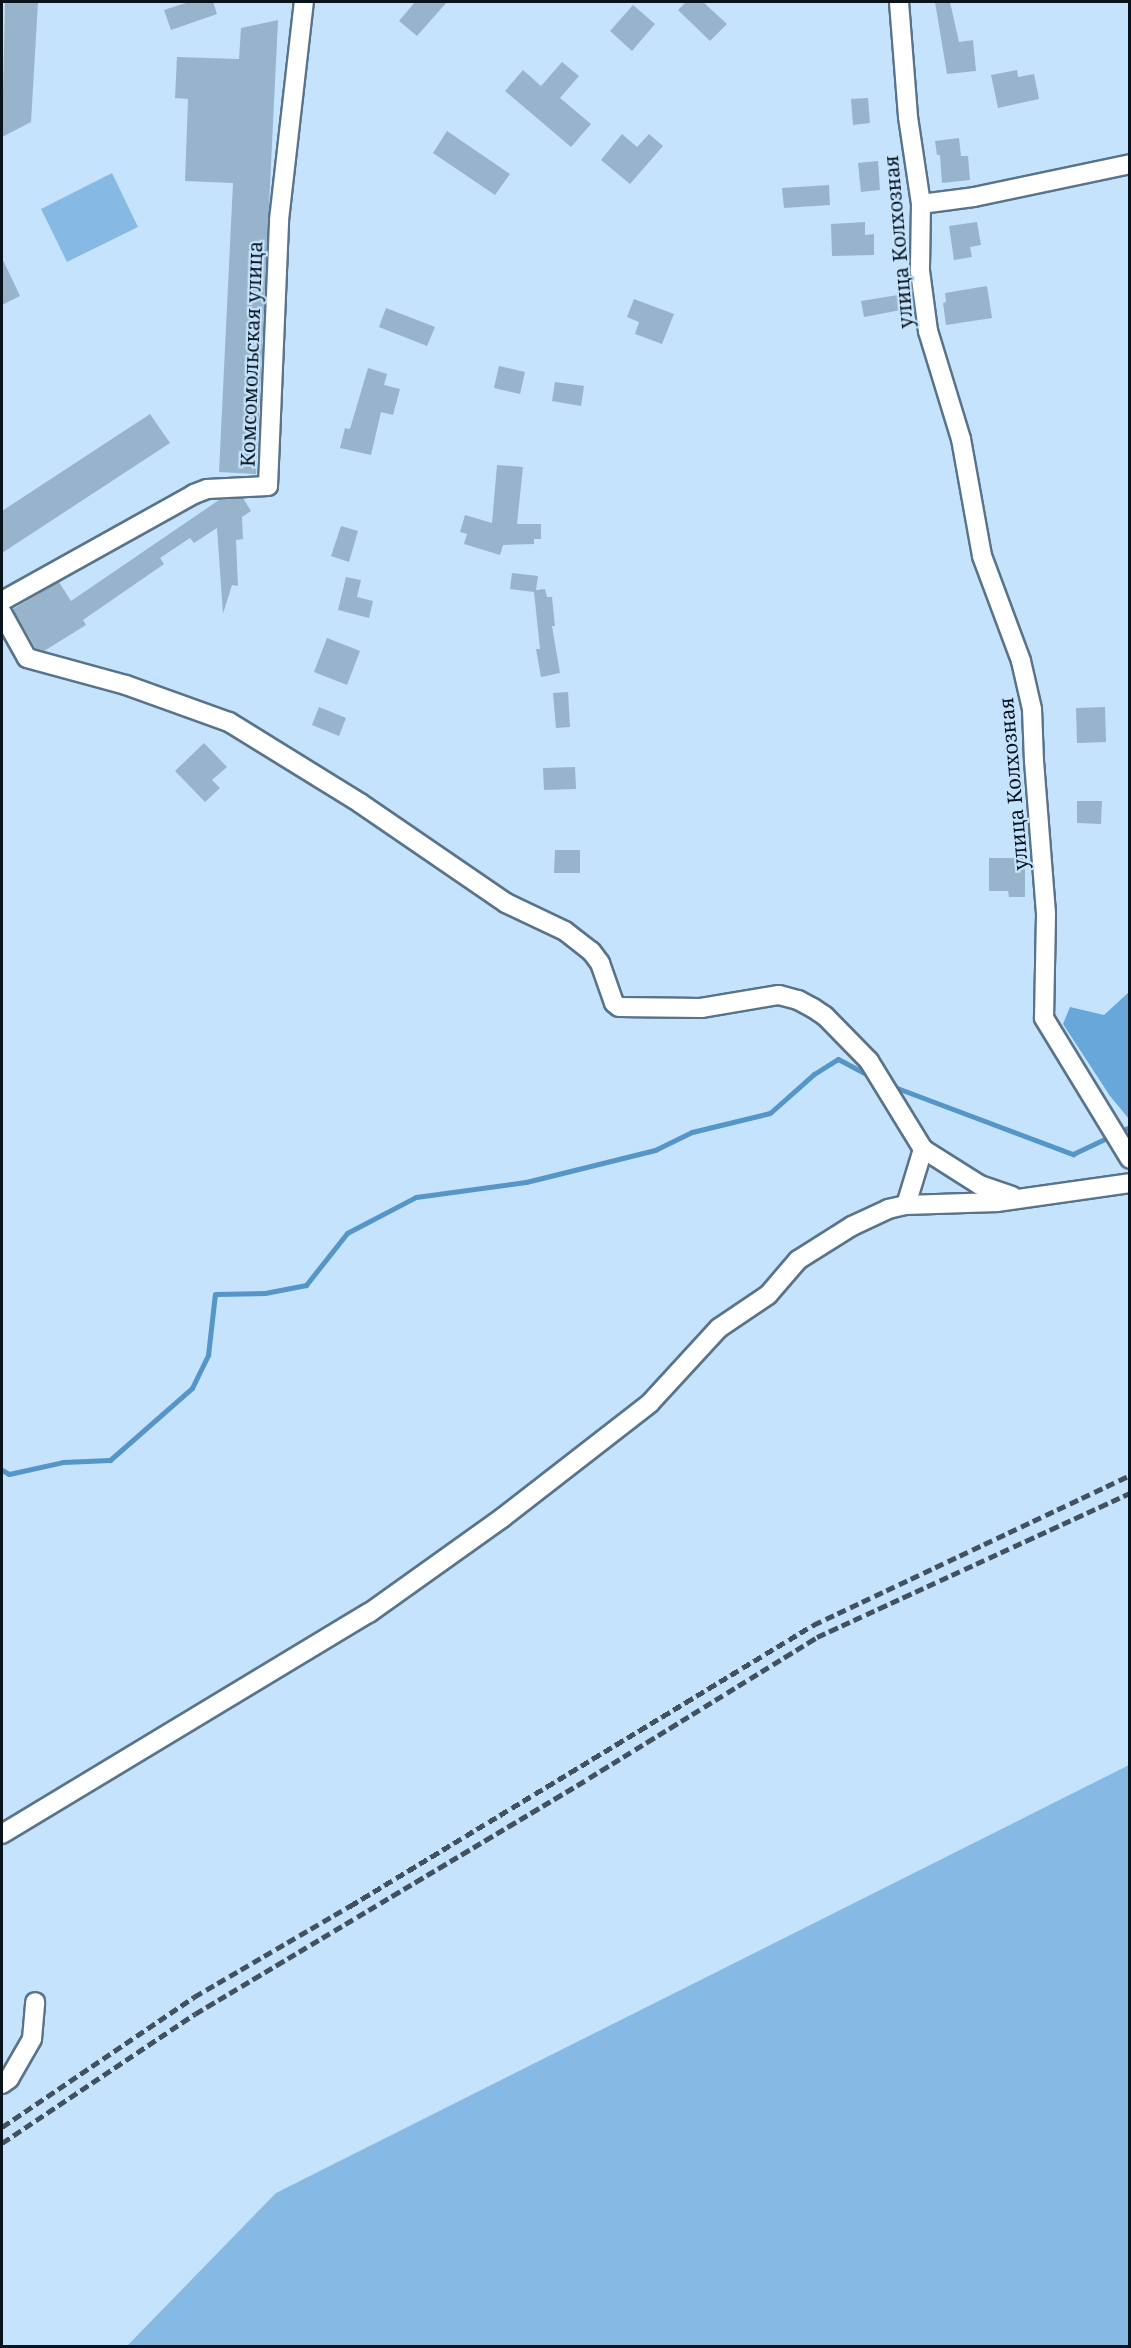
<!DOCTYPE html>
<meta charset="utf-8">
<style>
body{margin:0}
#map{position:relative;width:1131px;height:2348px;overflow:hidden;background:#c5e3fd;font-family:"Noto Serif",serif}
div>[style]{position:absolute}
[style*='--x']{left:calc(var(--x)*1px);top:calc(var(--y)*1px);width:calc(var(--w)*1px);rotate:calc(var(--a)*1deg)}
.green>*{inset:0;background:#86bae4}
.forest>*{inset:0;background:#67a7da}
.stream>*{height:5px;margin:-2.5px;padding:0 2.5px;transform-origin:2.5px;border-radius:2.5px;background:#5595c7}
.building>*{inset:0;background:#97b4cc}
.roads{filter:drop-shadow(2px 0 #59748a) drop-shadow(-2px 0 #59748a) drop-shadow(0 2px #59748a) drop-shadow(0 -2px #59748a)}
.minor>*{height:18px;margin:-9px;padding:0 9px;transform-origin:9px;border-radius:9px;background:#fff}
.rail>*{height:4.5px;margin-top:-2.25px;transform-origin:0;background:repeating-linear-gradient(90deg,#41515f 0 9px,transparent 0 13.5px)}
span{translate:-50% -50%;white-space:nowrap;text-align:center;line-height:1.15;-webkit-text-stroke:4.5px #c5e3fd;paint-order:stroke}
.street-label{font-size:20px;color:#09131c}
.frame{position:absolute;inset:0;border:3px solid #09131c;pointer-events:none}
</style>
<div id="map">
<div class="green">
<div style="clip-path:polygon(112px 173px,138px 227px,67px 262px,41px 209px)"></div>
<div style="clip-path:polygon(1129px 1765px,1129px 2346px,127px 2346px,276px 2193px)"></div>
</div>
<div class="forest">
<div style="clip-path:polygon(1129px 992px,1129px 1119px,1110px 1096px,1063px 1024px,1070px 1007px,1104px 1015px)"></div>
</div>
<div class="stream">
<div style="--x:889;--y:1085;--w:197;--a:20.6"></div>
<div style="--x:1073;--y:1154;--w:63;--a:-25.3"></div>
<div style="--x:2;--y:1470;--w:8;--a:30"></div>
<div style="--x:9;--y:1474;--w:55;--a:-12.5"></div>
<div style="--x:63;--y:1462;--w:47;--a:-2.4"></div>
<div style="--x:110;--y:1460;--w:109;--a:-41.3"></div>
<div style="--x:192;--y:1388;--w:37;--a:-64"></div>
<div style="--x:208;--y:1355;--w:61;--a:-83.5"></div>
<div style="--x:215;--y:1294;--w:50;--a:-1.1"></div>
<div style="--x:265;--y:1293;--w:42;--a:-11"></div>
<div style="--x:306;--y:1285;--w:66;--a:-51.7"></div>
<div style="--x:347;--y:1233;--w:78;--a:-27.6"></div>
<div style="--x:416;--y:1197;--w:111;--a:-7.8"></div>
<div style="--x:526;--y:1182;--w:133;--a:-13.9"></div>
<div style="--x:655;--y:1150;--w:41;--a:-25.9"></div>
<div style="--x:692;--y:1132;--w:80;--a:-13.7"></div>
<div style="--x:770;--y:1113;--w:59;--a:-41.6"></div>
<div style="--x:814;--y:1074;--w:28;--a:-32"></div>
<div style="--x:838;--y:1059;--w:40;--a:28"></div>
</div>
<div class="building">
<div style="clip-path:polygon(5px 2px,38px 2px,31px 122px,2px 137px)"></div>
<div style="clip-path:polygon(189px 2px,213px 2px,217px 14px,171px 30px,164px 10px)"></div>
<div style="clip-path:polygon(415px 2px,447px 2px,417px 36px,399px 21px)"></div>
<div style="clip-path:polygon(686px 2px,703px 2px,727px 24px,710px 41px,678px 10px)"></div>
<div style="clip-path:polygon(935px 2px,950px 2px,959px 42px,973px 40px,976px 71px,947px 74px)"></div>
<div style="clip-path:polygon(633px 5px,655px 24px,632px 51px,610px 31px)"></div>
<div style="clip-path:polygon(278px 20px,256px 474px,219px 472px,233px 183px,185px 181px,188px 99px,175px 98px,177px 57px,239px 59px,241px 28px)"></div>
<div style="clip-path:polygon(562px 62px,579px 76px,560px 98px,591px 124px,571px 147px,505px 91px,523px 70px,541px 86px)"></div>
<div style="clip-path:polygon(1017px 70px,1018px 77px,1034px 74px,1039px 99px,998px 108px,991px 75px)"></div>
<div style="clip-path:polygon(868px 98px,870px 123px,853px 125px,851px 99px)"></div>
<div style="clip-path:polygon(447px 131px,510px 174px,495px 195px,433px 153px)"></div>
<div style="clip-path:polygon(622px 134px,637px 147px,649px 134px,663px 146px,630px 184px,601px 160px)"></div>
<div style="clip-path:polygon(959px 138px,961px 156px,968px 156px,970px 180px,942px 183px,940px 155px,937px 155px,935px 141px)"></div>
<div style="clip-path:polygon(878px 161px,880px 190px,861px 192px,858px 163px)"></div>
<div style="clip-path:polygon(829px 185px,830px 205px,784px 208px,782px 188px)"></div>
<div style="clip-path:polygon(865px 222px,865px 235px,874px 234px,874px 255px,832px 256px,831px 224px)"></div>
<div style="clip-path:polygon(977px 222px,981px 245px,970px 247px,972px 257px,954px 260px,949px 226px)"></div>
<div style="clip-path:polygon(2px 258px,20px 296px,2px 305px)"></div>
<div style="clip-path:polygon(987px 286px,992px 318px,946px 325px,943px 303px,946px 302px,945px 293px)"></div>
<div style="clip-path:polygon(898px 295px,901px 310px,864px 317px,861px 301px)"></div>
<div style="clip-path:polygon(634px 299px,674px 314px,662px 344px,635px 334px,639px 322px,627px 317px)"></div>
<div style="clip-path:polygon(386px 308px,435px 327px,427px 346px,379px 327px)"></div>
<div style="clip-path:polygon(499px 366px,525px 372px,520px 394px,494px 388px)"></div>
<div style="clip-path:polygon(368px 368px,387px 374px,384px 385px,400px 389px,393px 415px,381px 412px,371px 455px,340px 448px,345px 428px,350px 429px)"></div>
<div style="clip-path:polygon(555px 382px,584px 386px,581px 406px,552px 401px)"></div>
<div style="clip-path:polygon(150px 414px,170px 443px,2px 553px,2px 511px)"></div>
<div style="clip-path:polygon(497px 465px,523px 467px,517px 524px,541px 524px,541px 539px,534px 539px,534px 544px,503px 545px,500px 555px,464px 544px,467px 534px,460px 532px,465px 515px,492px 523px)"></div>
<div style="clip-path:polygon(243px 498px,251px 511px,242px 517px,243px 539px,236px 540px,238px 586px,232px 585px,223px 614px,217px 528px,194px 543px,190px 538px,160px 558px,164px 564px,83px 620px,86px 625px,44px 651px,36px 649px,13px 609px,59px 582px,71px 601px,219px 500px)"></div>
<div style="clip-path:polygon(341px 526px,358px 531px,349px 562px,331px 556px)"></div>
<div style="clip-path:polygon(512px 573px,538px 576px,536px 590px,545px 589px,547px 597px,552px 597px,555px 626px,552px 626px,560px 673px,541px 677px,536px 649px,540px 649px,534px 592px,510px 589px)"></div>
<div style="clip-path:polygon(346px 577px,361px 580px,357px 597px,373px 601px,369px 618px,338px 610px)"></div>
<div style="clip-path:polygon(327px 638px,360px 651px,347px 685px,314px 672px)"></div>
<div style="clip-path:polygon(568px 692px,570px 727px,556px 728px,553px 693px)"></div>
<div style="clip-path:polygon(319px 707px,346px 718px,339px 736px,312px 725px)"></div>
<div style="clip-path:polygon(1105px 707px,1106px 742px,1077px 743px,1076px 708px)"></div>
<div style="clip-path:polygon(204px 743px,227px 767px,212px 780px,220px 788px,205px 802px,175px 771px)"></div>
<div style="clip-path:polygon(575px 767px,576px 789px,544px 790px,543px 768px)"></div>
<div style="clip-path:polygon(1077px 801px,1102px 801px,1101px 824px,1077px 823px)"></div>
<div style="clip-path:polygon(555px 850px,580px 850px,580px 873px,554px 873px)"></div>
<div style="clip-path:polygon(989px 858px,1025px 858px,1025px 897px,1009px 897px,1008px 891px,989px 891px)"></div>
</div>
<div class="roads">
<div class="minor">
<div style="--x:899;--y:2;--w:115;--a:85.5"></div>
<div style="--x:908;--y:117;--w:88;--a:81.5"></div>
<div style="--x:921;--y:204;--w:67;--a:90.9"></div>
<div style="--x:920;--y:271;--w:61;--a:82.4"></div>
<div style="--x:928;--y:331;--w:113;--a:73"></div>
<div style="--x:961;--y:439;--w:119;--a:79.8"></div>
<div style="--x:982;--y:556;--w:112;--a:69.6"></div>
<div style="--x:1021;--y:661;--w:49;--a:77.1"></div>
<div style="--x:1032;--y:709;--w:52;--a:87.8"></div>
<div style="--x:1034;--y:761;--w:154;--a:85.5"></div>
<div style="--x:1046;--y:915;--w:103;--a:91.1"></div>
<div style="--x:1044;--y:1018;--w:165;--a:58.6"></div>
<div style="--x:921;--y:204;--w:53;--a:-7.5"></div>
<div style="--x:974;--y:197;--w:159;--a:-11.9"></div>
<div style="--x:2;--y:601;--w:220;--a:-29.1"></div>
<div style="--x:194;--y:494;--w:14;--a:-21"></div>
<div style="--x:207;--y:489;--w:61;--a:-2.8"></div>
<div style="--x:268;--y:486;--w:266;--a:-87.6"></div>
<div style="--x:279;--y:220;--w:219;--a:-83.5"></div>
<div style="--x:2;--y:613;--w:51;--a:60.9"></div>
<div style="--x:27;--y:658;--w:103;--a:15.3"></div>
<div style="--x:126;--y:685;--w:109;--a:19.8"></div>
<div style="--x:229;--y:722;--w:154;--a:31.7"></div>
<div style="--x:360;--y:803;--w:177;--a:34.4"></div>
<div style="--x:506;--y:903;--w:65;--a:25.4"></div>
<div style="--x:565;--y:931;--w:33;--a:38"></div>
<div style="--x:591;--y:951;--w:15;--a:53"></div>
<div style="--x:600;--y:963;--w:42;--a:70.7"></div>
<div style="--x:614;--y:1003;--w:6;--a:39"></div>
<div style="--x:619;--y:1007;--w:82;--a:0.7"></div>
<div style="--x:701;--y:1008;--w:79;--a:-9.5"></div>
<div style="--x:779;--y:995;--w:20;--a:15"></div>
<div style="--x:798;--y:1000;--w:17;--a:28"></div>
<div style="--x:813;--y:1008;--w:14;--a:34"></div>
<div style="--x:825;--y:1016;--w:63;--a:45.6"></div>
<div style="--x:869;--y:1061;--w:103;--a:58.5"></div>
<div style="--x:906;--y:1205;--w:59;--a:-73.1"></div>
<div style="--x:923;--y:1149;--w:67;--a:32.3"></div>
<div style="--x:980;--y:1185;--w:34;--a:19"></div>
<div style="--x:2;--y:1834;--w:428;--a:-31.1"></div>
<div style="--x:369;--y:1613;--w:163;--a:-35.5"></div>
<div style="--x:502;--y:1518;--w:187;--a:-37.8"></div>
<div style="--x:650;--y:1403;--w:102;--a:-47.4"></div>
<div style="--x:719;--y:1328;--w:59;--a:-34"></div>
<div style="--x:768;--y:1295;--w:46;--a:-49.4"></div>
<div style="--x:798;--y:1260;--w:64;--a:-32.2"></div>
<div style="--x:852;--y:1226;--w:40;--a:-25"></div>
<div style="--x:888;--y:1209;--w:18;--a:-13"></div>
<div style="--x:906;--y:1205;--w:91;--a:-1.9"></div>
<div style="--x:997;--y:1202;--w:134;--a:-8.1"></div>
<div style="--x:2;--y:2084;--w:9;--a:-36"></div>
<div style="--x:9;--y:2079;--w:46;--a:-60.1"></div>
<div style="--x:32;--y:2039;--w:37;--a:-85"></div>
</div>
</div>
<div class="rail">
<div style="--x:2;--y:2127;--w:232;--a:-34.1"></div>
<div style="--x:194;--y:1997;--w:181;--a:-30.3"></div>
<div style="--x:350;--y:1906;--w:542;--a:-31.25"></div>
<div style="--x:813;--y:1625;--w:351;--a:-25.3"></div>
<div style="--x:2;--y:2143;--w:232;--a:-33.8"></div>
<div style="--x:195;--y:2014;--w:459;--a:-30.9"></div>
<div style="--x:589;--y:1778;--w:268;--a:-31.7"></div>
<div style="--x:817;--y:1637;--w:345;--a:-24.7"></div>
</div>
<div class="street-label">
<span style="left:898px;top:242px;rotate:-95deg">улица Колхозная</span>
<span style="left:251px;top:354px;rotate:-88deg">Комсомольская улица</span>
<span style="left:1013px;top:784px;rotate:-95deg">улица Колхозная</span>
</div>
<div class="frame"></div>
</div>
